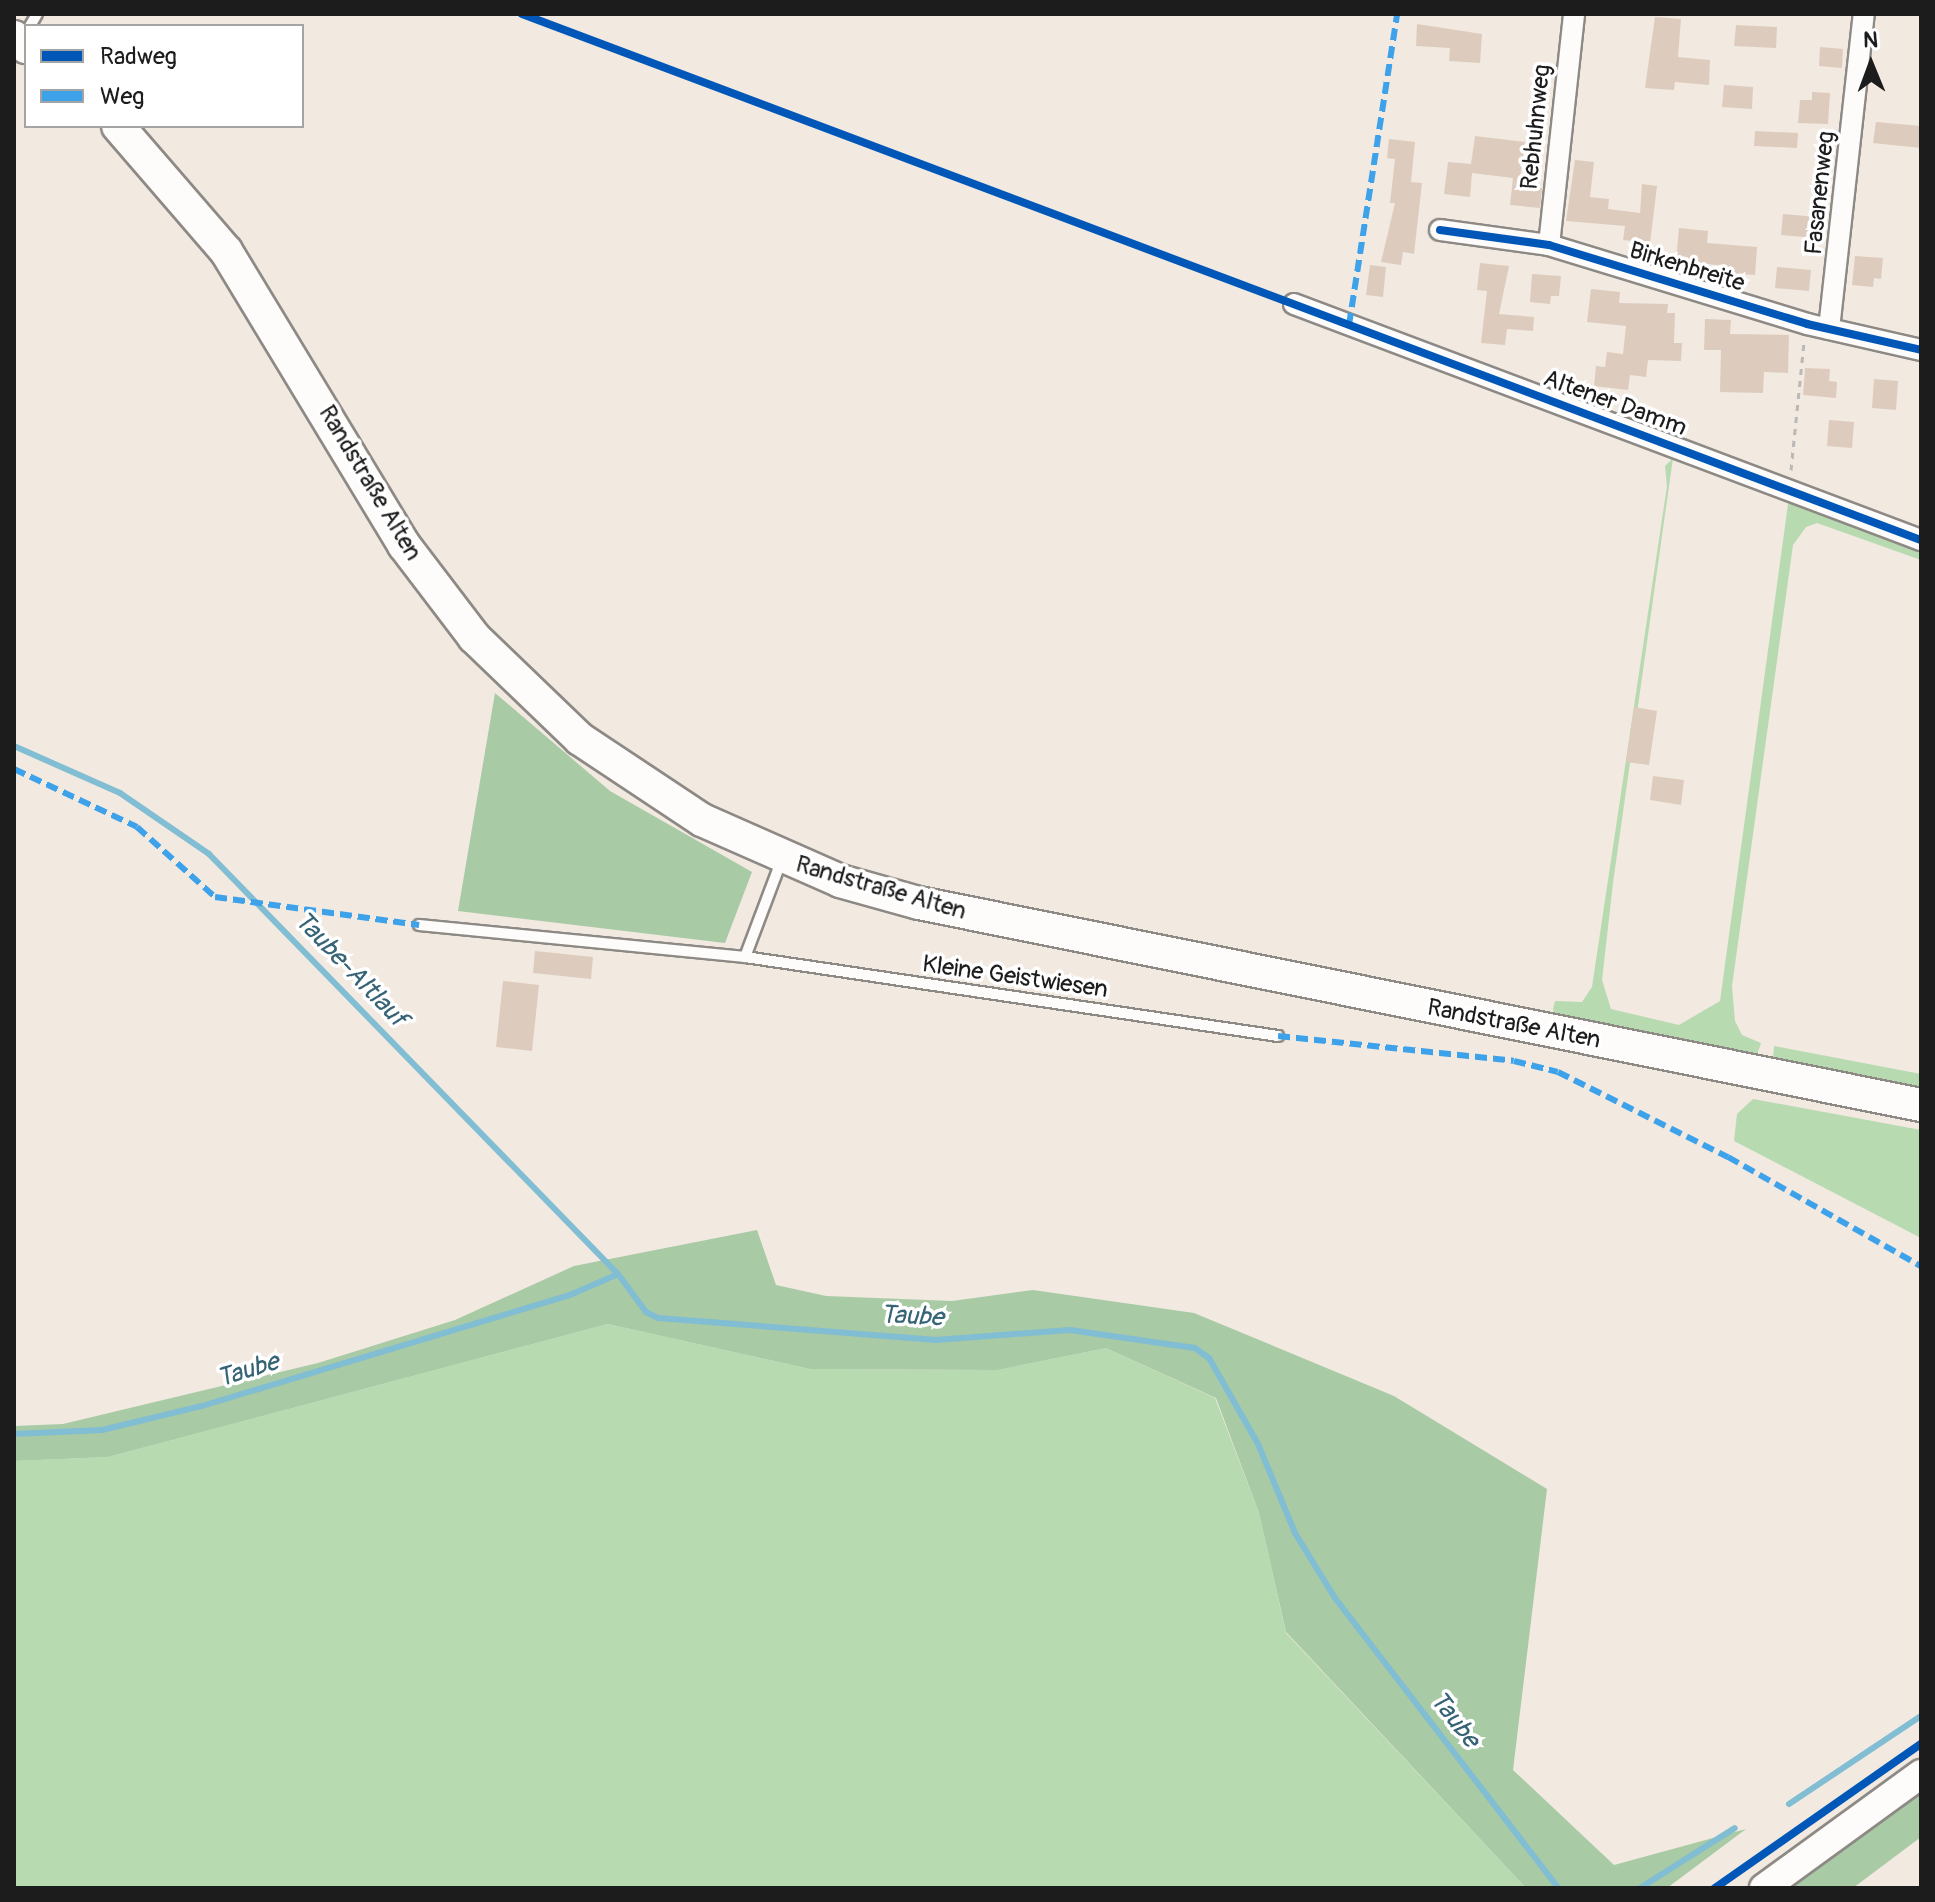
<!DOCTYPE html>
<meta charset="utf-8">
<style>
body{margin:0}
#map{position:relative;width:1935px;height:1902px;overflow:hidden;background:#f2e9e0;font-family:Pangolin,sans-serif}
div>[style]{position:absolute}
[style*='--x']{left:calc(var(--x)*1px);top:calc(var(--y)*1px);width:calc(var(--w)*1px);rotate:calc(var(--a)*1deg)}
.green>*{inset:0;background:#b7dab0}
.forest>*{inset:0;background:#a8caa5}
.stream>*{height:6px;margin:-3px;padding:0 3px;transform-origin:3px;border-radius:3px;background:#81bdd3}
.building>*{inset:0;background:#ddccbd}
.path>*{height:3px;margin-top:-1.5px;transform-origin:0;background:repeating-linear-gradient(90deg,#bab9b7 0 6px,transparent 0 12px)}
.roads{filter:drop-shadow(2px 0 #8d8985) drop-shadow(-2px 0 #8d8985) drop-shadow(0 2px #8d8985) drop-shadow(0 -2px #8d8985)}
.lane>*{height:10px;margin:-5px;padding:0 5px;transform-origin:5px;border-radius:5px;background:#fdfcfa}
.street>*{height:20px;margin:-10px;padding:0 10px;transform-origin:10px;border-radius:10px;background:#fdfcfa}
.secondary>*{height:28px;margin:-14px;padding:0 14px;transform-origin:14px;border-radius:14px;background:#fdfcfa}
.primary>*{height:32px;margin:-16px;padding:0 16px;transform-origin:16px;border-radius:16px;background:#fdfcfa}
.quiet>*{height:6px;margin-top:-3px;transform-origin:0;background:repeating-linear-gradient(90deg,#3da2ea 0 12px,transparent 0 18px)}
.cycleway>*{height:8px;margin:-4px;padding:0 4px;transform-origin:4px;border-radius:4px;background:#0057b8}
span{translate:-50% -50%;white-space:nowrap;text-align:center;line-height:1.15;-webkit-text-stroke:7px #fff;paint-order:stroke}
.street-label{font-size:24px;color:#1c1c1c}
.water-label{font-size:26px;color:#366375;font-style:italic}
.frame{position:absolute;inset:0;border:16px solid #1c1c1c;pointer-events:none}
.legend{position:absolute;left:24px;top:24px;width:280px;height:104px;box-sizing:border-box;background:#fff;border:2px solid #a4a4a4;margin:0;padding:10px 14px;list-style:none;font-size:24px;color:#1c1c1c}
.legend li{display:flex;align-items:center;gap:16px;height:40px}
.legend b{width:40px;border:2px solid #a4a4a4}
.north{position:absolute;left:1831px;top:24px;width:80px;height:80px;-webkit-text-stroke:6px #fff;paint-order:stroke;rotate:359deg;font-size:22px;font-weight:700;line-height:32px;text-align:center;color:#1c1c1c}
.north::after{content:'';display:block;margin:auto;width:28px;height:36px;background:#1c1c1c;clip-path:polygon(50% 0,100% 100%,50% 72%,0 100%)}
</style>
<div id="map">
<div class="green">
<div style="clip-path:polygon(1673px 458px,1613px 883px,1602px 980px,1611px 1009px,1679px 1025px,1720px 1001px,1789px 497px,1921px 545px,1921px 560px,1817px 523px,1806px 527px,1793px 545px,1732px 986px,1735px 1021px,1742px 1035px,1761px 1043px,1756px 1058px,1555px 1016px,1553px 1009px,1555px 1001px,1582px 1002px,1592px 987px,1667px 486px,1665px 466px)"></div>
<div style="clip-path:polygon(1774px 1046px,1921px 1074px,1921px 1094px,1773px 1059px)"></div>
<div style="clip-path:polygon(1753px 1099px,1921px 1130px,1921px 1238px,1734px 1141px,1737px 1114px)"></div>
<div style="clip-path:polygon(608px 1324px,810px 1369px,998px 1370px,1106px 1348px,1215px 1398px,1259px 1513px,1286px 1633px,1526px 1888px,14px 1888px,14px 1461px,108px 1457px)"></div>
</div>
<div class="forest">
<div style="clip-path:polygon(495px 693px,610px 791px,752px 872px,725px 943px,458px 911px)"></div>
<div style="clip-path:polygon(757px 1230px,776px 1285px,826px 1296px,952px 1301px,1033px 1290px,1194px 1313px,1394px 1396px,1547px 1489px,1513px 1770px,1614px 1865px,1746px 1829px,1667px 1888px,1526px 1888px,1286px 1632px,1259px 1513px,1216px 1398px,1106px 1348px,998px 1370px,810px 1369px,608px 1324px,108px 1457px,14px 1461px,14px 1426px,63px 1424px,318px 1363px,455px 1320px,574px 1266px)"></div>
<div style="clip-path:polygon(1921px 1789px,1921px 1837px,1853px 1888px,1785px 1888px)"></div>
</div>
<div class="stream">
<div style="--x:14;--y:746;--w:116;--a:23.9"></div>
<div style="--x:120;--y:793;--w:108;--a:34.4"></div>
<div style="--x:209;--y:854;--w:586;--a:45.76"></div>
<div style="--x:14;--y:1434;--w:88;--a:-2.6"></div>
<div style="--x:102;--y:1430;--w:103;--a:-13.5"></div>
<div style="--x:202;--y:1406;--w:384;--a:-16.8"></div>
<div style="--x:570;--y:1295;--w:52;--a:-23.6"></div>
<div style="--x:618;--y:1274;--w:47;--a:53.6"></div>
<div style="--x:646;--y:1312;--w:13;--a:27"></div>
<div style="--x:658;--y:1318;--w:279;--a:4.5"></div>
<div style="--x:936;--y:1340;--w:134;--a:-4.3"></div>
<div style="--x:1070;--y:1330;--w:126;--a:8.2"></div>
<div style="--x:1195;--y:1348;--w:17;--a:36"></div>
<div style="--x:1209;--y:1358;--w:99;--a:60.3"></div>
<div style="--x:1258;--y:1444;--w:96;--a:67.4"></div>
<div style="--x:1295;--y:1533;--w:76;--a:58.4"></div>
<div style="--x:1335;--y:1598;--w:366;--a:52.4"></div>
<div style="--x:1789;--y:1804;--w:159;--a:-33.7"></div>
<div style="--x:1640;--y:1888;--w:112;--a:-32.3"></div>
</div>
<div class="building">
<div style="clip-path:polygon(1655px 17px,1681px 19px,1678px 57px,1710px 60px,1709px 85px,1675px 82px,1674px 90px,1645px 88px)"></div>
<div style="clip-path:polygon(1417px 24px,1482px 34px,1480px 63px,1449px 61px,1450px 48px,1416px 46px)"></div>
<div style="clip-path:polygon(1736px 25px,1777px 27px,1776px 48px,1734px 46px)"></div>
<div style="clip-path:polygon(1820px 47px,1843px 49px,1842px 68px,1819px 66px)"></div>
<div style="clip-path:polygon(1724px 85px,1753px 87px,1752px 109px,1722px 107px)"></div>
<div style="clip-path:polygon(1812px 92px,1830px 93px,1828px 124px,1798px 123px,1800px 100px,1812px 100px)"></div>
<div style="clip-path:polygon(1876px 122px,1921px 126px,1921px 148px,1873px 143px)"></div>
<div style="clip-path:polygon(1755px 131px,1798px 133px,1797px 148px,1754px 146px)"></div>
<div style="clip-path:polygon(1475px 136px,1525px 142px,1520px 179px,1535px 180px,1534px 187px,1542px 188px,1540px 208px,1510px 205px,1513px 178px,1472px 173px,1470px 197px,1444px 194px,1448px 162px,1471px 164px)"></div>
<div style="clip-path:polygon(1389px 139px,1415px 142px,1411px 182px,1422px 183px,1414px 254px,1403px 252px,1401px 265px,1381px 262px,1395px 203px,1390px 203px,1395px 159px,1387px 158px)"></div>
<div style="clip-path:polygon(1575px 160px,1594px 162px,1590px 197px,1609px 199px,1608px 209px,1640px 213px,1642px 184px,1657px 186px,1650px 243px,1623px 240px,1625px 226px,1566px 221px)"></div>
<div style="clip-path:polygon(1783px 214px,1818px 217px,1816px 238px,1781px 235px)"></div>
<div style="clip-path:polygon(1679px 228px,1708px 231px,1707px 243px,1757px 247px,1755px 275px,1727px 273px,1727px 266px,1676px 261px)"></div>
<div style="clip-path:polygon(1855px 256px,1883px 258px,1881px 279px,1874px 278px,1873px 287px,1852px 285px)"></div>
<div style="clip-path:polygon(1480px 263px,1509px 266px,1499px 314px,1534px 317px,1533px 331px,1507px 329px,1505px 345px,1481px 343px,1487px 291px,1477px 290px)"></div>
<div style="clip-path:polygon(1370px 265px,1386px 267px,1383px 297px,1366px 295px)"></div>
<div style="clip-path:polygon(1777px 267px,1811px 270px,1809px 291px,1775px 288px)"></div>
<div style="clip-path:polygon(1532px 274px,1561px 276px,1559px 296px,1551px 296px,1550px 304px,1530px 302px)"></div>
<div style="clip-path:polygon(1591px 289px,1620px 292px,1619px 303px,1668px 304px,1667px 313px,1675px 313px,1674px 343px,1682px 343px,1681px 361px,1648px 360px,1646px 377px,1630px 375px,1628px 390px,1594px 386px,1596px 366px,1605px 367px,1607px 352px,1623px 354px,1626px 326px,1587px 322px)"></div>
<div style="clip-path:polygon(1705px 319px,1731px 320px,1730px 334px,1789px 335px,1788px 373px,1764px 372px,1763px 393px,1720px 392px,1721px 350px,1704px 350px)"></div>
<div style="clip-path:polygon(1805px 368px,1830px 369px,1829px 381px,1837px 382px,1836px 398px,1803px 395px)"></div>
<div style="clip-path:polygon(1874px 379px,1898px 381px,1896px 410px,1872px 408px)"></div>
<div style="clip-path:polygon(1829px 420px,1854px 422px,1852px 448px,1827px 446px)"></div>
<div style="clip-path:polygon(1634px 707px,1657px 711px,1649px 765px,1626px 762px)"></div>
<div style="clip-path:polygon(1653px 776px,1684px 780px,1681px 805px,1650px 800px)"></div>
<div style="clip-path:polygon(535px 951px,593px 957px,591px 979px,533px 973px)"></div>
<div style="clip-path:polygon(503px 981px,539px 985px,532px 1051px,496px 1047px)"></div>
</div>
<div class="path">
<div style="--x:1791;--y:470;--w:128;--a:-84.2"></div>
</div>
<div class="roads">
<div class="lane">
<div style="--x:30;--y:26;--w:14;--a:-60"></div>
<div style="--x:419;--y:925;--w:328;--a:5.6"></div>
<div style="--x:745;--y:957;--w:539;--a:8.43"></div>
<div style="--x:745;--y:957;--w:105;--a:-69.3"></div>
</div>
<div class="street">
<div style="--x:1440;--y:230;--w:110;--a:7.8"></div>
<div style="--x:1549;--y:245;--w:270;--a:17"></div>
<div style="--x:1807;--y:324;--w:117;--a:12.8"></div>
<div style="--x:1549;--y:245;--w:232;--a:-83.8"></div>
<div style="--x:1294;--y:304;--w:670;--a:20.63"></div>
<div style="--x:1829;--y:329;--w:317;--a:-83.7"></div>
</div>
<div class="secondary">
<div style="--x:1764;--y:1888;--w:194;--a:-36"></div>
</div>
<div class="primary">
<div style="--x:14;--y:37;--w:16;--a:40"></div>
<div style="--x:118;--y:126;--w:165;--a:49.2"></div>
<div style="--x:226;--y:251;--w:344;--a:58.8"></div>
<div style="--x:404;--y:545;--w:116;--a:52.7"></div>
<div style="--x:474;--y:637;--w:147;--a:43.9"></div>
<div style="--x:580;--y:739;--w:146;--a:33.6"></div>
<div style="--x:702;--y:820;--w:151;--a:23.8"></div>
<div style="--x:840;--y:881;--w:82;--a:15.6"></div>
<div style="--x:919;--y:903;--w:1022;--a:11.4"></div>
</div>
</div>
<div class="quiet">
<div style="--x:1349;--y:325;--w:315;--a:-81.2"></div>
<div style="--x:14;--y:769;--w:136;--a:25.2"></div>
<div style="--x:137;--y:827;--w:105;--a:41.9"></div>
<div style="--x:215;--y:897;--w:206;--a:7.8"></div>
<div style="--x:1278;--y:1036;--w:237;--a:6"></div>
<div style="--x:1514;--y:1061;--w:45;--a:14"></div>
<div style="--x:1558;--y:1072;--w:190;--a:26.6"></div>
<div style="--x:1728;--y:1157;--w:222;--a:29.5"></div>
</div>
<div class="cycleway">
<div style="--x:522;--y:14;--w:1495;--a:20.61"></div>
<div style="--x:1440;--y:230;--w:110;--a:7.8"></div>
<div style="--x:1549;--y:245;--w:270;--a:17"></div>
<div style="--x:1807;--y:324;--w:117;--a:12.8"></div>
<div style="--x:1715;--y:1888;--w:251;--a:-35"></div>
</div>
<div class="street-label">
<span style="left:1536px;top:127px;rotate:-84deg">Rebhuhnweg</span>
<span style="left:1820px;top:193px;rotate:-84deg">Fasanenweg</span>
<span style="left:1687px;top:267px;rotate:17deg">Birkenbreite</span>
<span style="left:1615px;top:403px;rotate:20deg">Altener Damm</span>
<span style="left:370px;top:483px;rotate:59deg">Randstraße Alten</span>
<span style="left:881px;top:888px;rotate:16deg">Randstraße Alten</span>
<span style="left:1015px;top:977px;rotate:8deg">Kleine Geistwiesen</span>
<span style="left:1514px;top:1024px;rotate:11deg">Randstraße Alten</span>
</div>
<div class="water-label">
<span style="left:350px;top:970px;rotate:46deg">Taube-Altlauf</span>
<span style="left:912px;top:1317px;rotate:3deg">Taube</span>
<span style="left:248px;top:1371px;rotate:-17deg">Taube</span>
<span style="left:1454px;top:1720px;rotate:52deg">Taube</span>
</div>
<div class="frame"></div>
<ul class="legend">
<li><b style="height:10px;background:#0057b8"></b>Radweg</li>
<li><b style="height:10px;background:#3da2ea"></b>Weg</li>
</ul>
<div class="north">N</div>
</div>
